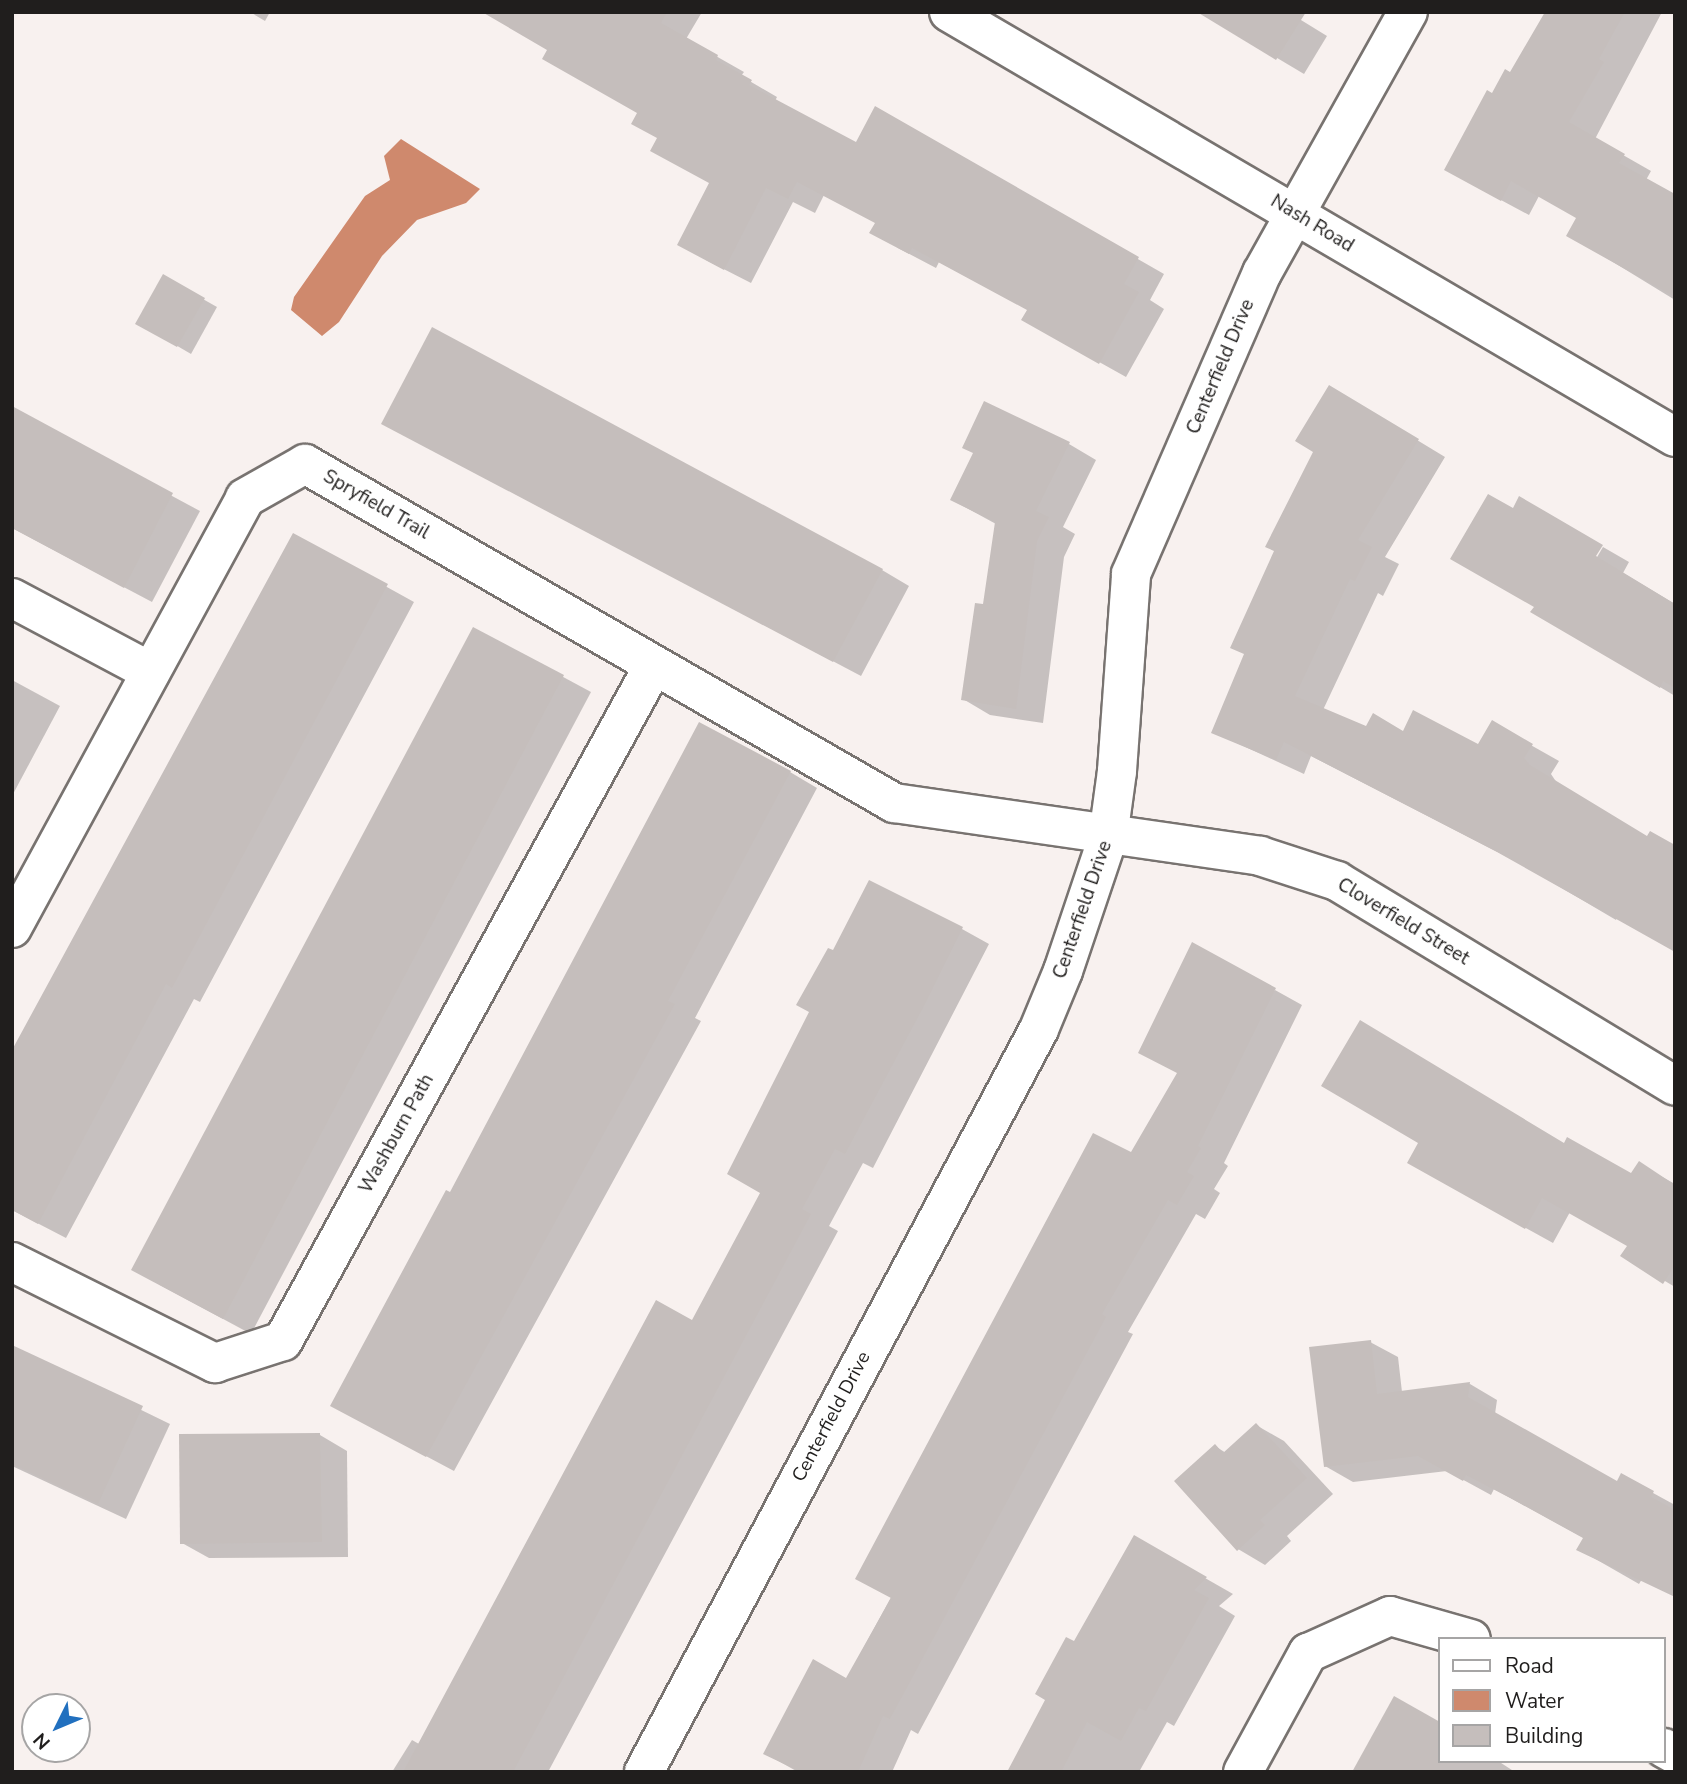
<!DOCTYPE html>
<style>
body{margin:0}
#map{position:relative;width:1687px;height:1784px;overflow:hidden;background:#f8f1ef;font-family:"Nunito Sans",sans-serif}
div>[style]{position:absolute}
[style*='--x']{left:calc(var(--x)*1px);top:calc(var(--y)*1px);width:calc(var(--w)*1px);rotate:calc(var(--a)*1deg)}
.water>*{inset:0;background:#cf896d}
.shadow>*{inset:0;background:#0003}
.building>*{inset:0;background:#c5bebc}
.roads{filter:drop-shadow(2px 0 #787370) drop-shadow(-2px 0 #787370) drop-shadow(0 2px #787370) drop-shadow(0 -2px #787370)}
.street>*{height:38px;margin:-19px;padding:0 19px;transform-origin:19px;border-radius:19px;background:#fff}
.secondary>*{height:38px;margin:-19px;padding:0 19px;transform-origin:19px;border-radius:19px;background:#fff}
span{translate:-50% -50%;white-space:nowrap;text-align:center;line-height:1.15;-webkit-text-stroke:6px #fff;paint-order:stroke}
.street-label{font-size:19px;color:#201e1d}
.frame{position:absolute;inset:0;border:14px solid #201e1d;pointer-events:none}
.legend{position:absolute;left:1438px;top:1637px;width:228px;height:126px;box-sizing:border-box;background:#fff;border:2px solid #a6a5a5;margin:0;padding:9px 12px;list-style:none;font-size:21px;color:#201e1d}
.legend li{display:flex;align-items:center;gap:14px;height:35px}
.legend b{width:35px;border:2px solid #a6a5a5}
.north{position:absolute;left:21px;top:1693px;width:70px;height:70px;box-sizing:border-box;background:#fff;border:2px solid #a6a5a5;border-radius:50%;rotate:227deg;font-size:19px;font-weight:700;line-height:28px;text-align:center;color:#201e1d}
.north::after{content:'';display:block;margin:auto;width:24px;height:32px;background:#2170bf;clip-path:polygon(50% 0,100% 100%,50% 72%,0 100%)}
</style>
<div id="map">
<div class="water">
<div style="clip-path:polygon(401px 139px,480px 189px,466px 203px,417px 220px,382px 256px,339px 322px,322px 336px,291px 310px,294px 297px,365px 196px,390px 180px,384px 156px)"></div>
</div>
<div class="shadow">
<div style="clip-path:polygon(250px 12px,270px 12px,265px 21px)"></div>
<div style="clip-path:polygon(486px 12px,702px 12px,686px 39px,744px 72px,741px 76px,777px 97px,775px 101px,857px 144px,876px 109px,1164px 274px,1150px 300px,1164px 309px,1126px 377px,1024px 320px,1029px 310px,939px 262px,936px 268px,898px 248px,877px 223px,824px 195px,815px 213px,793px 202px,751px 283px,706px 260px,711px 183px,659px 138px,639px 113px,550px 49px)"></div>
<div style="clip-path:polygon(1200px 12px,1288px 12px,1327px 36px,1304px 74px)"></div>
<div style="clip-path:polygon(1547px 12px,1662px 12px,1595px 139px,1651px 171px,1646px 180px,1675px 196px,1675px 300px,1569px 235px,1578px 218px,1539px 196px,1529px 215px,1473px 185px,1492px 95px,1511px 75px)"></div>
<div style="clip-path:polygon(164px 277px,217px 307px,191px 354px,138px 323px)"></div>
<div style="clip-path:polygon(1356px 403px,1445px 457px,1385px 557px,1399px 564px,1383px 596px,1378px 593px,1323px 710px,1367px 729px,1478px 746px,1492px 723px,1559px 761px,1551px 774px,1557px 783px,1648px 838px,1616px 920px,1521px 864px,1311px 756px,1304px 774px,1213px 732px)"></div>
<div style="clip-path:polygon(12px 410px,200px 511px,152px 602px,12px 528px)"></div>
<div style="clip-path:polygon(383px 424px,882px 570px,909px 586px,861px 676px)"></div>
<div style="clip-path:polygon(1069px 444px,1096px 460px,1063px 527px,1075px 534px,1064px 557px,1043px 723px,990px 715px,963px 699px,985px 606px,996px 524px,952px 500px)"></div>
<div style="clip-path:polygon(293px 535px,414px 602px,200px 1002px,194px 999px,66px 1238px,12px 1210px)"></div>
<div style="clip-path:polygon(1603px 547px,1629px 562px,1623px 573px,1675px 604px,1675px 696px,1533px 611px,1593px 564px)"></div>
<div style="clip-path:polygon(474px 629px,591px 692px,251px 1334px,160px 1285px)"></div>
<div style="clip-path:polygon(12px 680px,60px 706px,12px 796px)"></div>
<div style="clip-path:polygon(790px 772px,817px 788px,695px 1018px,701px 1021px,454px 1471px,360px 1421px,451px 1194px)"></div>
<div style="clip-path:polygon(962px 929px,989px 944px,873px 1168px,863px 1163px,829px 1226px,838px 1231px,548px 1772px,392px 1772px,412px 1740px,419px 1744px,693px 1322px,762px 1192px,812px 1012px,834px 953px)"></div>
<div style="clip-path:polygon(1275px 990px,1302px 1005px,1224px 1163px,1228px 1166px,1214px 1189px,1220px 1193px,1205px 1219px,1196px 1214px,1128px 1332px,1133px 1334px,918px 1734px,911px 1730px,892px 1772px,798px 1772px,766px 1754px,846px 1680px,1132px 1154px)"></div>
<div style="clip-path:polygon(1565px 1145px,1632px 1175px,1639px 1164px,1675px 1184px,1675px 1287px,1623px 1256px,1629px 1246px,1570px 1212px,1553px 1243px,1436px 1178px)"></div>
<div style="clip-path:polygon(1370px 1342px,1398px 1357px,1402px 1392px,1470px 1384px,1497px 1400px,1495px 1414px,1618px 1483px,1622px 1476px,1675px 1505px,1675px 1596px,1642px 1579px,1639px 1584px,1578px 1549px,1584px 1538px,1494px 1489px,1491px 1495px,1447px 1471px,1353px 1482px,1325px 1466px)"></div>
<div style="clip-path:polygon(12px 1347px,170px 1424px,126px 1519px,12px 1466px)"></div>
<div style="clip-path:polygon(1256px 1425px,1284px 1441px,1333px 1494px,1287px 1536px,1291px 1541px,1265px 1565px,1238px 1549px,1215px 1446px,1226px 1453px)"></div>
<div style="clip-path:polygon(320px 1435px,347px 1451px,348px 1557px,209px 1558px,182px 1543px)"></div>
<div style="clip-path:polygon(1135px 1538px,1233px 1594px,1219px 1606px,1235px 1616px,1174px 1726px,1167px 1722px,1139px 1772px,1009px 1772px)"></div>
<div style="clip-path:polygon(1394px 1699px,1440px 1726px,1440px 1761px,1498px 1761px,1515px 1772px,1355px 1772px)"></div>
</div>
<div class="building">
<div style="clip-path:polygon(482px 12px,667px 12px,661px 23px,718px 55px,716px 60px,752px 80px,749px 85px,856px 142px,875px 106px,1139px 257px,1124px 284px,1139px 292px,1099px 364px,1021px 320px,1027px 310px,912px 248px,909px 254px,869px 233px,875px 223px,797px 182px,788px 199px,766px 188px,724px 270px,677px 245px,709px 183px,650px 151px,657px 138px,631px 124px,637px 113px,542px 59px,547px 50px)"></div>
<div style="clip-path:polygon(1197px 12px,1306px 12px,1276px 60px)"></div>
<div style="clip-path:polygon(1545px 12px,1625px 12px,1599px 59px,1604px 62px,1569px 122px,1625px 154px,1619px 163px,1675px 194px,1675px 297px,1566px 236px,1576px 218px,1511px 181px,1501px 201px,1444px 170px,1487px 90px,1492px 93px,1505px 69px,1510px 72px)"></div>
<div style="clip-path:polygon(163px 274px,205px 298px,177px 347px,135px 324px)"></div>
<div style="clip-path:polygon(432px 327px,883px 569px,833px 662px,381px 424px)"></div>
<div style="clip-path:polygon(1329px 385px,1419px 439px,1358px 540px,1372px 547px,1355px 581px,1350px 579px,1295px 696px,1366px 726px,1373px 713px,1403px 731px,1413px 710px,1478px 744px,1492px 720px,1533px 744px,1524px 758px,1530px 765px,1647px 836px,1650px 831px,1675px 845px,1675px 952px,1497px 852px,1284px 742px,1276px 760px,1211px 733px,1244px 654px,1230px 648px,1274px 551px,1265px 547px,1313px 452px,1295px 441px)"></div>
<div style="clip-path:polygon(984px 401px,1070px 442px,1036px 511px,1049px 517px,1037px 541px,1016px 709px,961px 700px,975px 603px,983px 604px,995px 522px,950px 500px,973px 453px,962px 448px)"></div>
<div style="clip-path:polygon(12px 406px,173px 493px,124px 588px,12px 528px)"></div>
<div style="clip-path:polygon(1488px 494px,1513px 508px,1519px 496px,1603px 545px,1596px 556px,1675px 604px,1675px 688px,1663px 681px,1660px 688px,1530px 612px,1534px 607px,1450px 559px)"></div>
<div style="clip-path:polygon(293px 533px,388px 584px,172px 988px,166px 984px,38px 1224px,12px 1210px,12px 1050px)"></div>
<div style="clip-path:polygon(473px 627px,564px 675px,223px 1319px,131px 1270px)"></div>
<div style="clip-path:polygon(699px 722px,791px 771px,668px 1001px,675px 1004px,426px 1457px,330px 1406px,446px 1190px,450px 1192px)"></div>
<div style="clip-path:polygon(869px 880px,963px 927px,926px 1002px,845px 1154px,835px 1149px,802px 1209px,811px 1214px,513px 1772px,403px 1772px,656px 1300px,692px 1320px,760px 1193px,727px 1174px,809px 1012px,796px 1005px,828px 948px,833px 950px)"></div>
<div style="clip-path:polygon(1192px 942px,1276px 988px,1198px 1146px,1201px 1148px,1187px 1172px,1194px 1176px,1177px 1205px,1168px 1200px,1102px 1314px,1106px 1317px,1069px 1386px,890px 1719px,883px 1716px,858px 1772px,801px 1772px,763px 1754px,813px 1659px,846px 1678px,891px 1598px,855px 1579px,1093px 1133px,1131px 1152px,1177px 1073px,1138px 1053px)"></div>
<div style="clip-path:polygon(1360px 1020px,1564px 1143px,1567px 1137px,1631px 1173px,1639px 1161px,1675px 1185px,1675px 1265px,1663px 1284px,1620px 1256px,1627px 1246px,1542px 1198px,1525px 1229px,1407px 1163px,1418px 1143px,1321px 1086px)"></div>
<div style="clip-path:polygon(1371px 1340px,1377px 1394px,1470px 1382px,1468px 1397px,1617px 1481px,1621px 1473px,1654px 1491px,1651px 1497px,1675px 1510px,1675px 1597px,1576px 1550px,1583px 1538px,1512px 1499px,1466px 1475px,1463px 1481px,1418px 1456px,1324px 1467px,1309px 1347px)"></div>
<div style="clip-path:polygon(12px 1345px,143px 1406px,98px 1504px,12px 1464px)"></div>
<div style="clip-path:polygon(1256px 1423px,1307px 1478px,1260px 1520px,1265px 1525px,1237px 1551px,1174px 1481px,1215px 1444px,1223px 1453px)"></div>
<div style="clip-path:polygon(320px 1433px,322px 1542px,180px 1544px,179px 1434px)"></div>
<div style="clip-path:polygon(1134px 1535px,1207px 1577px,1194px 1590px,1209px 1598px,1146px 1711px,1139px 1708px,1121px 1741px,1087px 1722px,1061px 1772px,1007px 1772px,1045px 1700px,1035px 1694px,1066px 1637px,1074px 1641px)"></div>
<div style="clip-path:polygon(1394px 1696px,1440px 1722px,1440px 1772px,1352px 1772px)"></div>
</div>
<div class="roads">
<div class="street">
<div style="--x:12;--y:598;--w:157;--a:28"></div>
<div style="--x:12;--y:928;--w:489;--a:-61.5"></div>
<div style="--x:245;--y:498;--w:69;--a:-29.5"></div>
<div style="--x:305;--y:464;--w:680;--a:29.92"></div>
<div style="--x:894;--y:803;--w:370;--a:8.2"></div>
<div style="--x:1260;--y:856;--w:81;--a:18"></div>
<div style="--x:1337;--y:881;--w:395;--a:31.2"></div>
<div style="--x:12;--y:1262;--w:227;--a:26.5"></div>
<div style="--x:215;--y:1363;--w:71;--a:-17.9"></div>
<div style="--x:283;--y:1341;--w:771;--a:-61.24"></div>
<div style="--x:1664;--y:1748;--w:13;--a:29"></div>
<div style="--x:644;--y:1772;--w:841;--a:-62"></div>
<div style="--x:1039;--y:1029;--w:63;--a:-67.5"></div>
<div style="--x:1063;--y:971;--w:141;--a:-71.4"></div>
<div style="--x:1108;--y:837;--w:67;--a:-82.2"></div>
<div style="--x:1117;--y:771;--w:197;--a:-85.9"></div>
<div style="--x:1131;--y:574;--w:328;--a:-66.5"></div>
<div style="--x:1262;--y:273;--w:299;--a:-60.8"></div>
<div style="--x:1243;--y:1772;--w:136;--a:-61.4"></div>
<div style="--x:1308;--y:1653;--w:90;--a:-24.3"></div>
<div style="--x:1390;--y:1616;--w:84;--a:15.9"></div>
</div>
<div class="secondary">
<div style="--x:949;--y:12;--w:841;--a:30.34"></div>
</div>
</div>
<div class="street-label">
<span style="left:1312px;top:224px;rotate:31deg">Nash Road</span>
<span style="left:1221px;top:367px;rotate:-67deg">Centerfield Drive</span>
<span style="left:376px;top:505px;rotate:30deg">Spryfield Trail</span>
<span style="left:1083px;top:910px;rotate:-71deg">Centerfield Drive</span>
<span style="left:1403px;top:922px;rotate:31deg">Cloverfield Street</span>
<span style="left:397px;top:1134px;rotate:-61deg">Washburn Path</span>
<span style="left:832px;top:1417px;rotate:-62deg">Centerfield Drive</span>
</div>
<div class="frame"></div>
<ul class="legend">
<li><b style="height:9px;background:#fff"></b>Road</li>
<li><b style="height:19px;background:#cf896d"></b>Water</li>
<li><b style="height:19px;background:#c5bebc"></b>Building</li>
</ul>
<div class="north">N</div>
</div>
